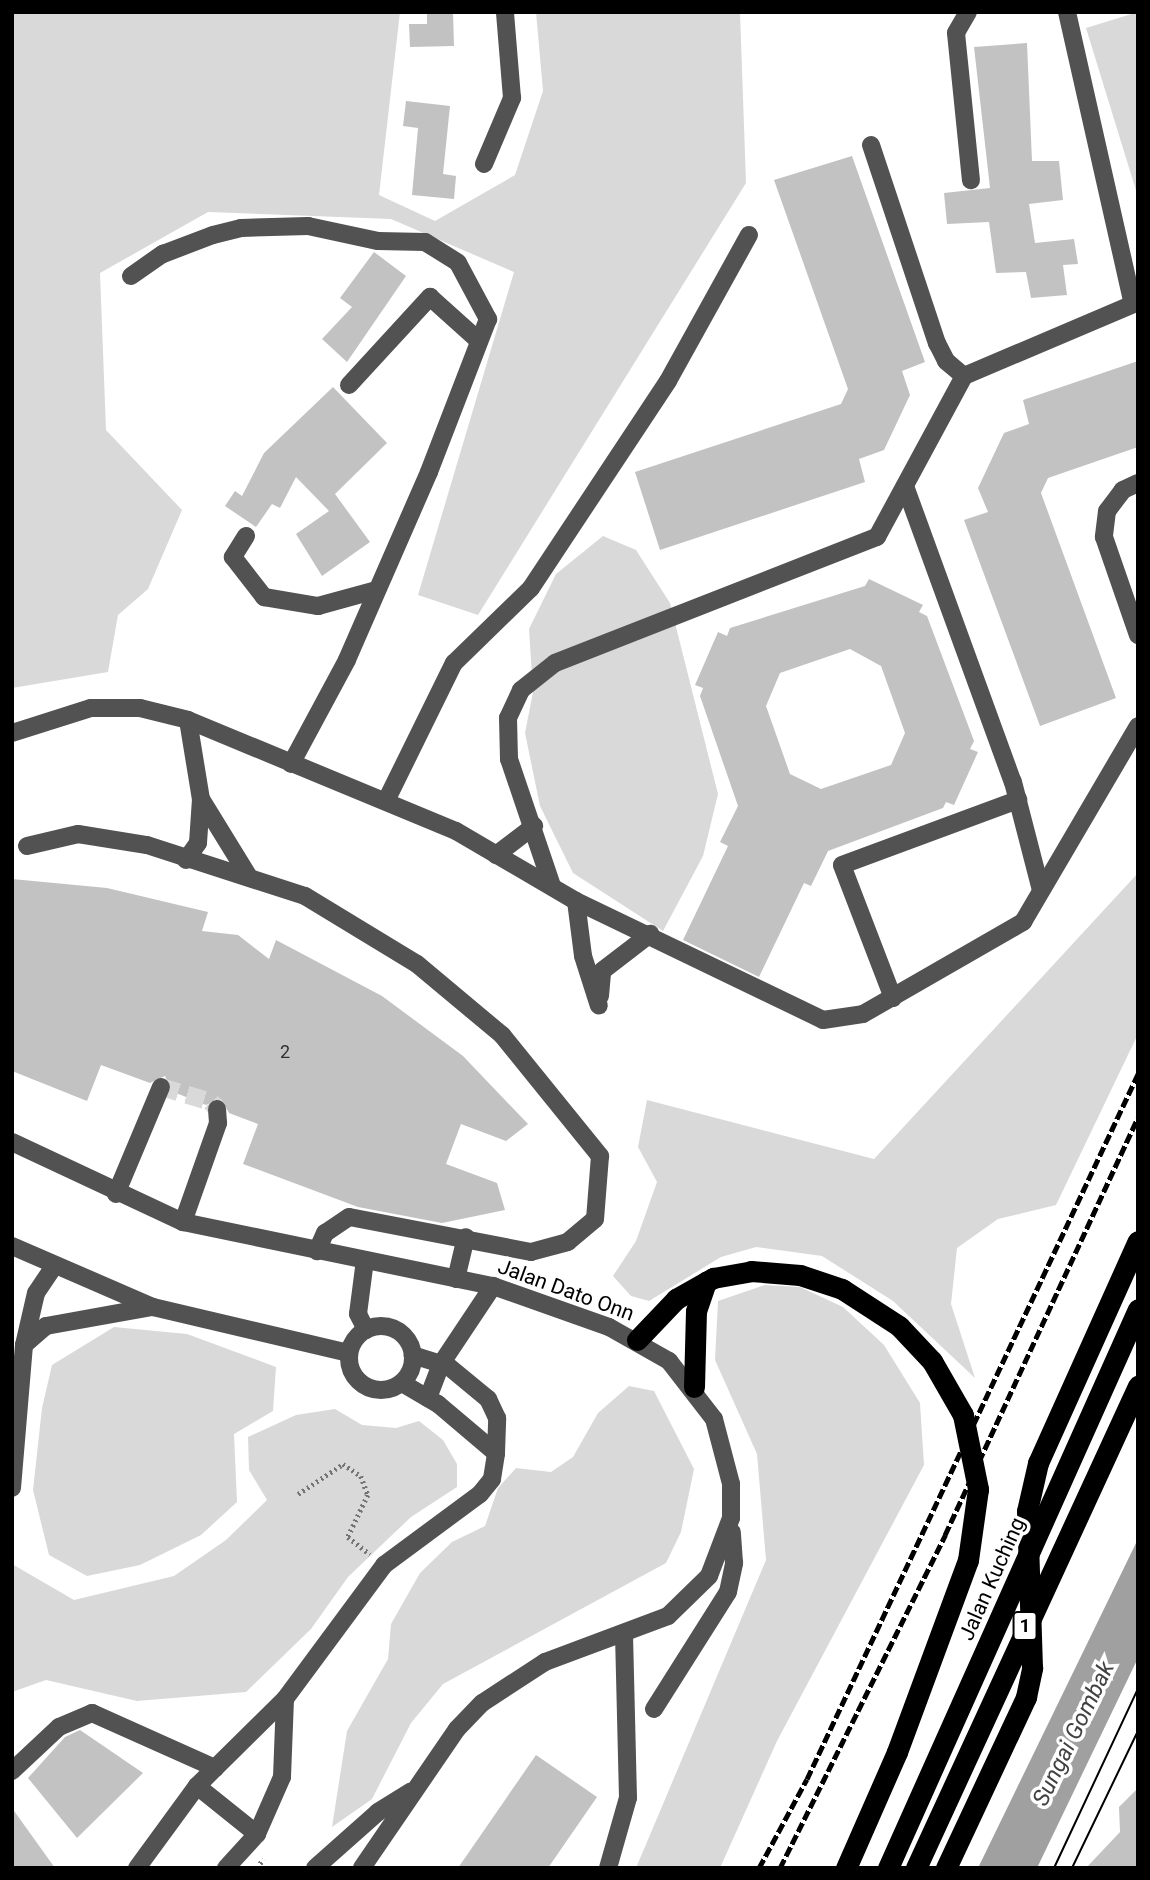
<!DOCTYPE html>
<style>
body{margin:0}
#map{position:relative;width:1150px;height:1880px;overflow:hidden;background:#fff;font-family:Roboto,sans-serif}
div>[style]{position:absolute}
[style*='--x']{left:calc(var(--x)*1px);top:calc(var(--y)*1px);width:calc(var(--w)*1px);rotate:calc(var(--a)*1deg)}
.green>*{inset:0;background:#d9d9d9}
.water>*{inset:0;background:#a0a0a0}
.building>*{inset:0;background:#c2c2c2}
.minor-tunnel>*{height:18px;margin-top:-9px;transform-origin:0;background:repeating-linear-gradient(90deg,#d9d9d9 0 18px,transparent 0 27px)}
.path>*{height:4.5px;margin-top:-2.25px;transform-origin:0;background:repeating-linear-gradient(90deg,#747474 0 2px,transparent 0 5.5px)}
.minor>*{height:18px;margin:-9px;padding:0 9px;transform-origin:9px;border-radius:9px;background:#525252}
.minor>.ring{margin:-9px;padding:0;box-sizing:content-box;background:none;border:18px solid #525252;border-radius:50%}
.highway>*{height:21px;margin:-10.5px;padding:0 10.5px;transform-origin:10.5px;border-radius:10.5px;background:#000}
.tram>*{height:2px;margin:-1px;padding:0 1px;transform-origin:1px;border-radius:1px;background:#000}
.rail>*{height:5px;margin-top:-2.5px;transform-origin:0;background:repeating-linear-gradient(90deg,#000 0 10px,transparent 0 13.5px)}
span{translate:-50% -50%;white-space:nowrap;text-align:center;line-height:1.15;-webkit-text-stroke:7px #fff;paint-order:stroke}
.number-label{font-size:18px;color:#303030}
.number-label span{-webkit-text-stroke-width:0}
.shield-label span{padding:2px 5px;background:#fff;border:2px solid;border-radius:5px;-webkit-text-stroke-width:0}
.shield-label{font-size:19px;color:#000;font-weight:700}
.street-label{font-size:21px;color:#000}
.water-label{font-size:23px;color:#414141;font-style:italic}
.frame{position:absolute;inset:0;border:14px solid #000;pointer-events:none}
</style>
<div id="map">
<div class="green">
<div style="clip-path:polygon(12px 12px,400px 12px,379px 195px,435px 221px,515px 175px,543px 91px,536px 12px,740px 12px,746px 183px,478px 615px,418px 595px,514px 272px,391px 219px,208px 212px,100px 273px,106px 430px,182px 510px,148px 589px,118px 615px,108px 672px,12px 688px)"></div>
<div style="clip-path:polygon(1138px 12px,1138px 197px,1086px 28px)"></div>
<div style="clip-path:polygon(603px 536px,636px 550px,670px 603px,718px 794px,703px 856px,663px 931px,573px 873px,540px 806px,525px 733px,533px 692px,529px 629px,556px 574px)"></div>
<div style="clip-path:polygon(1138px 873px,1138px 1034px,1056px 1205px,998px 1219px,957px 1248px,951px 1304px,975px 1378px,893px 1301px,822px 1256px,756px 1247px,721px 1257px,649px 1301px,631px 1296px,613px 1276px,636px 1241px,657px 1182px,638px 1147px,647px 1100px,874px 1159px)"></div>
<div style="clip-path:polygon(765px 1285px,800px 1287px,843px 1307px,884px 1345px,920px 1403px,924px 1465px,777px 1741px,720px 1868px,636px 1868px,766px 1560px,757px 1454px,715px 1360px,718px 1301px)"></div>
<div style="clip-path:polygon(114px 1327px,187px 1334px,276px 1367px,273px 1411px,234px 1434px,237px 1502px,201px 1535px,140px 1565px,87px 1576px,49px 1555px,33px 1490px,42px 1408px,52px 1365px)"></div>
<div style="clip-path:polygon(629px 1386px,654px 1391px,694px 1469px,681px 1532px,666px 1563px,443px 1684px,411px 1723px,372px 1799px,332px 1827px,347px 1731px,388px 1659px,391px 1624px,420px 1573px,452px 1542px,485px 1526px,498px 1488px,516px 1468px,551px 1472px,573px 1457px,598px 1413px)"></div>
<div style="clip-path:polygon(335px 1409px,362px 1425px,396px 1428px,419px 1421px,443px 1440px,457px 1464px,457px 1487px,411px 1517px,348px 1577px,311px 1629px,246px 1692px,137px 1701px,46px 1680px,12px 1692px,12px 1564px,74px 1600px,174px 1576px,226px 1540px,267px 1500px,249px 1470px,248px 1437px,296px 1415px)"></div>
</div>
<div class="water">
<div style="clip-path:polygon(1138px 1539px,1138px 1658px,1037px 1868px,978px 1868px)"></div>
</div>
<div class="building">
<div style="clip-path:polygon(427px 12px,453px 12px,454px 46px,410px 47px,409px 24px,427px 24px)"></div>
<div style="clip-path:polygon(1027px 43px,1032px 161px,1059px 161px,1063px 200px,1029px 204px,1035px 243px,1074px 239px,1078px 264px,1063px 265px,1067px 295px,1031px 298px,1026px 272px,996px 273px,989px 222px,947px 224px,944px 193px,990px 188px,974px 47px)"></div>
<div style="clip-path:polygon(406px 101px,450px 106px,443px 174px,456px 176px,454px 199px,412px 195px,418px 128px,403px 126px)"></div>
<div style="clip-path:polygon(852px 156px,925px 362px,902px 371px,910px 395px,884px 450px,859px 459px,865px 482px,660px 550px,635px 472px,841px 404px,848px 389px,774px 180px)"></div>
<div style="clip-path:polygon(374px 252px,406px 276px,347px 362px,322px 339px,352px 307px,340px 298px)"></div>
<div style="clip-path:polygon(1138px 361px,1138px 447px,1048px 478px,1041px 493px,1116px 698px,1040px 726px,964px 520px,988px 512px,978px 488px,1004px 433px,1029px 424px,1023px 400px)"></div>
<div style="clip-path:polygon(333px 387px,387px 443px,335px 494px,370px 542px,322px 576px,296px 534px,329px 511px,296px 477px,280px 508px,272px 504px,256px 527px,225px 506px,235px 491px,242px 496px,264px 453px)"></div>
<div style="clip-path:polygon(evenodd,869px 579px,923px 605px,919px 612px,927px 616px,974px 741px,970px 749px,978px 752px,954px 805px,946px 802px,943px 808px,828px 851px,811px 886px,804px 883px,759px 977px,683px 940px,728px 846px,720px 842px,738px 806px,700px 696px,703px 688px,695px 685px,718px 632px,727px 636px,730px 628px,865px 586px,869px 579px,850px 649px,881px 666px,905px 733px,891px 765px,821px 789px,790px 774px,766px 706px,780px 673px,850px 649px)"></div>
<div style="clip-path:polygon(12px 879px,107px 888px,208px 912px,202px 931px,238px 935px,269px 959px,276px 940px,382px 996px,463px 1056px,528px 1124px,506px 1141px,461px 1124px,446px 1164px,497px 1183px,505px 1210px,442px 1223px,358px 1207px,243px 1164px,258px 1124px,229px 1113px,221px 1099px,206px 1105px,171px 1091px,165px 1076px,150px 1083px,101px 1065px,87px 1101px,12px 1071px)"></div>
<div style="clip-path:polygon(80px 1730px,143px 1773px,77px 1838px,28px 1778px,65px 1737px)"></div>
<div style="clip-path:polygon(536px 1755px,597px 1797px,548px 1868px,458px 1868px)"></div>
<div style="clip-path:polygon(1138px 1788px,1138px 1868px,1086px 1868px,1120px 1832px,1119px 1807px)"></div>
<div style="clip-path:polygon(12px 1808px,55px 1868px,12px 1868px)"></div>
</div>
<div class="minor-tunnel">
<div style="--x:161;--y:1087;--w:52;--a:16.7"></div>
<div style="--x:211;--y:1102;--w:9;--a:49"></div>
</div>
<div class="path">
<div style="--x:298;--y:1494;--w:54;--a:-33.7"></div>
<div style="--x:343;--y:1464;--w:22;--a:34"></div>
<div style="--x:361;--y:1476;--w:20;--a:70"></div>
<div style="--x:368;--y:1495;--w:47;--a:115.5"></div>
<div style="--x:348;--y:1537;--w:28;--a:38"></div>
<div style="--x:257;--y:1868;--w:11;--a:-56"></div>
</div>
<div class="minor">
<div style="--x:968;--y:12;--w:24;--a:120"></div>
<div style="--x:956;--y:33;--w:148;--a:84.2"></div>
<div style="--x:1067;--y:12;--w:299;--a:77.3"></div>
<div style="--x:871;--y:145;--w:209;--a:71.6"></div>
<div style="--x:937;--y:343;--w:20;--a:63"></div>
<div style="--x:946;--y:361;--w:23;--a:40"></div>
<div style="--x:484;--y:164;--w:72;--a:-67"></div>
<div style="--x:512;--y:98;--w:86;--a:-94.7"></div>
<div style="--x:131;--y:276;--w:39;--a:-35"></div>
<div style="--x:163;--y:254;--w:53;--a:-20.8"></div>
<div style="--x:213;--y:235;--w:29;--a:-14"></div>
<div style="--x:241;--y:228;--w:67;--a:-1.7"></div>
<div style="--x:308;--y:226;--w:72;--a:12.1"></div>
<div style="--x:378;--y:241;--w:47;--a:1.2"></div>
<div style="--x:425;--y:242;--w:39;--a:32"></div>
<div style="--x:458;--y:263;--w:64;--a:61.8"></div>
<div style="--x:488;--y:319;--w:164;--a:111.1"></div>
<div style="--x:429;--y:472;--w:205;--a:113.6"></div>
<div style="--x:347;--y:660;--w:118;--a:118.3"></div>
<div style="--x:349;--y:385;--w:120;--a:-47.4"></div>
<div style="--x:430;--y:297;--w:64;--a:41.9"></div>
<div style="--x:1138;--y:483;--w:17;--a:155"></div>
<div style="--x:1123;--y:490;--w:26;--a:127"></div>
<div style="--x:1107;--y:511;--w:26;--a:97"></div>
<div style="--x:1104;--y:537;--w:104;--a:70.9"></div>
<div style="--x:905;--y:486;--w:315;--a:70"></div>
<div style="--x:1013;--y:782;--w:112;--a:75.5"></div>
<div style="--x:246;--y:536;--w:25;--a:122"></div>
<div style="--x:233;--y:557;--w:51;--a:52.2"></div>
<div style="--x:264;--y:597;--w:55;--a:9.5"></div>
<div style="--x:318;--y:606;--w:60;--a:-15.4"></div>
<div style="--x:188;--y:720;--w:80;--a:80.7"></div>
<div style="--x:12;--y:733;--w:83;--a:-17.6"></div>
<div style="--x:91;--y:708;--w:49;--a:0"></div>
<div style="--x:140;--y:708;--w:49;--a:14"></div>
<div style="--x:188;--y:720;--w:290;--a:22.5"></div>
<div style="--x:456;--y:831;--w:139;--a:30.3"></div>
<div style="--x:576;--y:901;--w:274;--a:25.7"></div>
<div style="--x:823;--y:1020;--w:40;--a:-8.5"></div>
<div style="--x:863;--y:1014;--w:185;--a:-29.9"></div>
<div style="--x:1023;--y:922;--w:227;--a:-59.6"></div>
<div style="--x:386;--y:801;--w:154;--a:-63.8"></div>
<div style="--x:454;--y:663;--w:107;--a:-44.2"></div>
<div style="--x:531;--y:588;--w:248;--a:-56.5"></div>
<div style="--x:668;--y:381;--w:167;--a:-61"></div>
<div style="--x:27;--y:846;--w:52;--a:-13.2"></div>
<div style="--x:78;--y:834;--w:70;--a:9.1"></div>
<div style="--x:147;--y:845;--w:166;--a:17.9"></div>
<div style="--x:305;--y:896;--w:131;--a:31.3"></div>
<div style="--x:417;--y:964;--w:111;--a:39.9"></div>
<div style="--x:502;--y:1035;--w:156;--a:51"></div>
<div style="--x:600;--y:1156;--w:63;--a:94.5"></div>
<div style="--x:595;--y:1219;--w:35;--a:140"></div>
<div style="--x:568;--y:1242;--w:38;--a:165"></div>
<div style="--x:531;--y:1252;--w:185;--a:-169.1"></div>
<div style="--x:349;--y:1217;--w:29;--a:146"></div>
<div style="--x:325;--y:1233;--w:20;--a:114"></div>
<div style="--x:496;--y:855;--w:48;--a:-37.3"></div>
<div style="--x:186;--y:860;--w:21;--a:-55"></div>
<div style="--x:198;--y:843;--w:44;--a:-86.1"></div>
<div style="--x:201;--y:799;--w:92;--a:58.4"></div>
<div style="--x:552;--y:886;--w:134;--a:-108.7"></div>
<div style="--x:509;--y:759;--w:41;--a:-91.4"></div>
<div style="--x:508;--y:718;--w:31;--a:-65"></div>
<div style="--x:521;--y:690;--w:43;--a:-38.5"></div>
<div style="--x:555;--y:663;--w:346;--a:-21.4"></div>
<div style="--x:877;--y:537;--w:183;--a:-61.6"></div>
<div style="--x:964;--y:376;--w:189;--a:-23"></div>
<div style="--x:576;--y:901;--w:55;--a:82.7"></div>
<div style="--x:583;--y:956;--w:52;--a:72.3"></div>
<div style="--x:600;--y:996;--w:25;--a:-85"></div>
<div style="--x:602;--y:971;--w:61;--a:-37.6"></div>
<div style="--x:893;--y:998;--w:142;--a:-111"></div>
<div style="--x:842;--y:865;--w:188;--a:-20.3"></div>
<div style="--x:12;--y:1142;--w:189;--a:25.1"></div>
<div style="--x:183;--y:1222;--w:317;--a:11.7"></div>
<div style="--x:493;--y:1286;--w:123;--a:19.5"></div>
<div style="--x:609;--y:1327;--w:69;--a:29.5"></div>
<div style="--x:669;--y:1361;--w:73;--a:52.2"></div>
<div style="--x:714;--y:1419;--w:67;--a:75.3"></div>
<div style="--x:731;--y:1484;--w:34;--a:90"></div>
<div style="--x:731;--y:1518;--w:62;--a:110.8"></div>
<div style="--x:709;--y:1576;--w:57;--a:135.7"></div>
<div style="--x:668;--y:1616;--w:131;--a:159.5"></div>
<div style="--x:545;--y:1662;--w:75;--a:146.9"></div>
<div style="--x:482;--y:1703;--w:36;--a:134"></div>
<div style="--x:457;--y:1729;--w:168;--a:124.4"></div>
<div style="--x:116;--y:1194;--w:116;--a:-67.2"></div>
<div style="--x:183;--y:1222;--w:105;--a:-70.5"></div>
<div style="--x:218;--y:1123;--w:14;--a:-94"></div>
<div style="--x:12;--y:1246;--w:154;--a:23.4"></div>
<div style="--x:153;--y:1307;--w:201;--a:13.2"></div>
<div style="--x:365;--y:1260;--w:54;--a:97.4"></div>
<div style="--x:358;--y:1314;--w:18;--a:63"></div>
<div style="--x:456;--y:1279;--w:43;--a:-76.6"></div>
<div class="ring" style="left:349px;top:1326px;width:46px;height:46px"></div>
<div style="--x:24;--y:1345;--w:29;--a:-41"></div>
<div style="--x:46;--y:1326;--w:108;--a:-10.2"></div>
<div style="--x:402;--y:1383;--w:42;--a:30.3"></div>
<div style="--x:438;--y:1404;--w:76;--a:40.2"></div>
<div style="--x:496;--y:1453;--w:35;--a:-88"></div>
<div style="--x:497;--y:1418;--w:21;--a:-115"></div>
<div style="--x:488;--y:1399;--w:52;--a:-140.5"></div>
<div style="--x:448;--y:1366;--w:37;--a:-163"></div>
<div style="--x:428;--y:1398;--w:36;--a:-69"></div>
<div style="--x:441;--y:1364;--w:94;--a:-56.3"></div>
<div style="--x:12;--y:1488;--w:144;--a:-85.2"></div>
<div style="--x:24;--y:1345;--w:53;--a:-77"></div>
<div style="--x:36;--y:1293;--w:32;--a:-56"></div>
<div style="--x:654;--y:1709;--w:138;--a:-57.7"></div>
<div style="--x:728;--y:1592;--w:30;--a:-78"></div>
<div style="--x:734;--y:1563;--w:31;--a:-94"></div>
<div style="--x:12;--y:1771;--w:64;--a:-43.1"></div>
<div style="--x:59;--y:1727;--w:36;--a:-23"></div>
<div style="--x:92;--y:1713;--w:135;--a:24.1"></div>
<div style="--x:197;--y:1786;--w:77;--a:38.7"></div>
<div style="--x:137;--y:1868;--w:102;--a:-53.8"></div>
<div style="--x:197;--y:1786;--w:124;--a:-44.7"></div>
<div style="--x:285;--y:1699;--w:167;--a:-53.5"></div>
<div style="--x:384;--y:1565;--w:119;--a:-36.5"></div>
<div style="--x:480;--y:1494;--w:19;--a:-51"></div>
<div style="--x:492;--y:1479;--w:26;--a:-81"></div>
<div style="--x:226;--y:1868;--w:46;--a:-47.6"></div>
<div style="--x:257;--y:1834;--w:62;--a:-66.3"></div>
<div style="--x:282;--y:1777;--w:78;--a:-87.8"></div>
<div style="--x:315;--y:1868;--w:84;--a:-41.6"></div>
<div style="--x:378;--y:1812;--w:38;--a:-32"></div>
<div style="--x:608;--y:1868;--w:73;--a:-74.1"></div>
<div style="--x:628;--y:1798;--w:164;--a:-91.4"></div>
</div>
<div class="highway">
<div style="--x:637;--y:1340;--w:57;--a:-46.4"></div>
<div style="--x:676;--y:1299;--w:43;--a:-29.6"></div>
<div style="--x:713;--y:1278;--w:39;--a:-10"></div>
<div style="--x:751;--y:1271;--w:49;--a:4.7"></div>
<div style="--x:800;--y:1275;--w:44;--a:18.4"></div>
<div style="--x:842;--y:1289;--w:68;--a:33"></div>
<div style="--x:899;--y:1326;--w:48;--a:46.7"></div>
<div style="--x:932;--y:1361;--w:62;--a:60.1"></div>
<div style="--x:963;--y:1415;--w:76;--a:78.5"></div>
<div style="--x:978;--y:1489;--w:72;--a:98"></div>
<div style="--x:968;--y:1560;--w:205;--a:110.3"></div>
<div style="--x:897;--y:1752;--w:127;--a:113.7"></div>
<div style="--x:694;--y:1387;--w:76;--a:-88.5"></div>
<div style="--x:696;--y:1311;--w:31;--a:-71"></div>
<div style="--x:888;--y:1868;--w:612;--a:-65.9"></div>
<div style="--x:916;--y:1868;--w:531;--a:-65.27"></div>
<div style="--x:946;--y:1868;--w:189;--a:-64.9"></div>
<div style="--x:1026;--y:1697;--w:30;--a:-78"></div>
<div style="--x:1032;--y:1668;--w:157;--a:-91.8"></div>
<div style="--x:1027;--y:1511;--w:49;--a:-77.1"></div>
<div style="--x:1038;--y:1463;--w:243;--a:-65.8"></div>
</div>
<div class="tram">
<div style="--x:1054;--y:1868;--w:198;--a:-64.9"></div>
<div style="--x:1072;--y:1868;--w:152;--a:-64.3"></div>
</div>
<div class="rail">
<div style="--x:759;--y:1868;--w:101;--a:-61.7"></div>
<div style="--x:807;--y:1779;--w:779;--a:-64.85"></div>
<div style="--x:780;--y:1868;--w:372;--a:-63.6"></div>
<div style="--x:945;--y:1535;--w:459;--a:-65.2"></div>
</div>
<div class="number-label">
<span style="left:285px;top:1052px">2</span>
</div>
<div class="shield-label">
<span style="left:1025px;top:1626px">1</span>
</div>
<div class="street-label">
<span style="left:566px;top:1290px;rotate:20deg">Jalan Dato Onn</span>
<span style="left:992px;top:1579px;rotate:-66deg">Jalan Kuching</span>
</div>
<div class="water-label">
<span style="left:1074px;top:1734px;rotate:-64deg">Sungai Gombak</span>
</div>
<div class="frame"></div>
</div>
